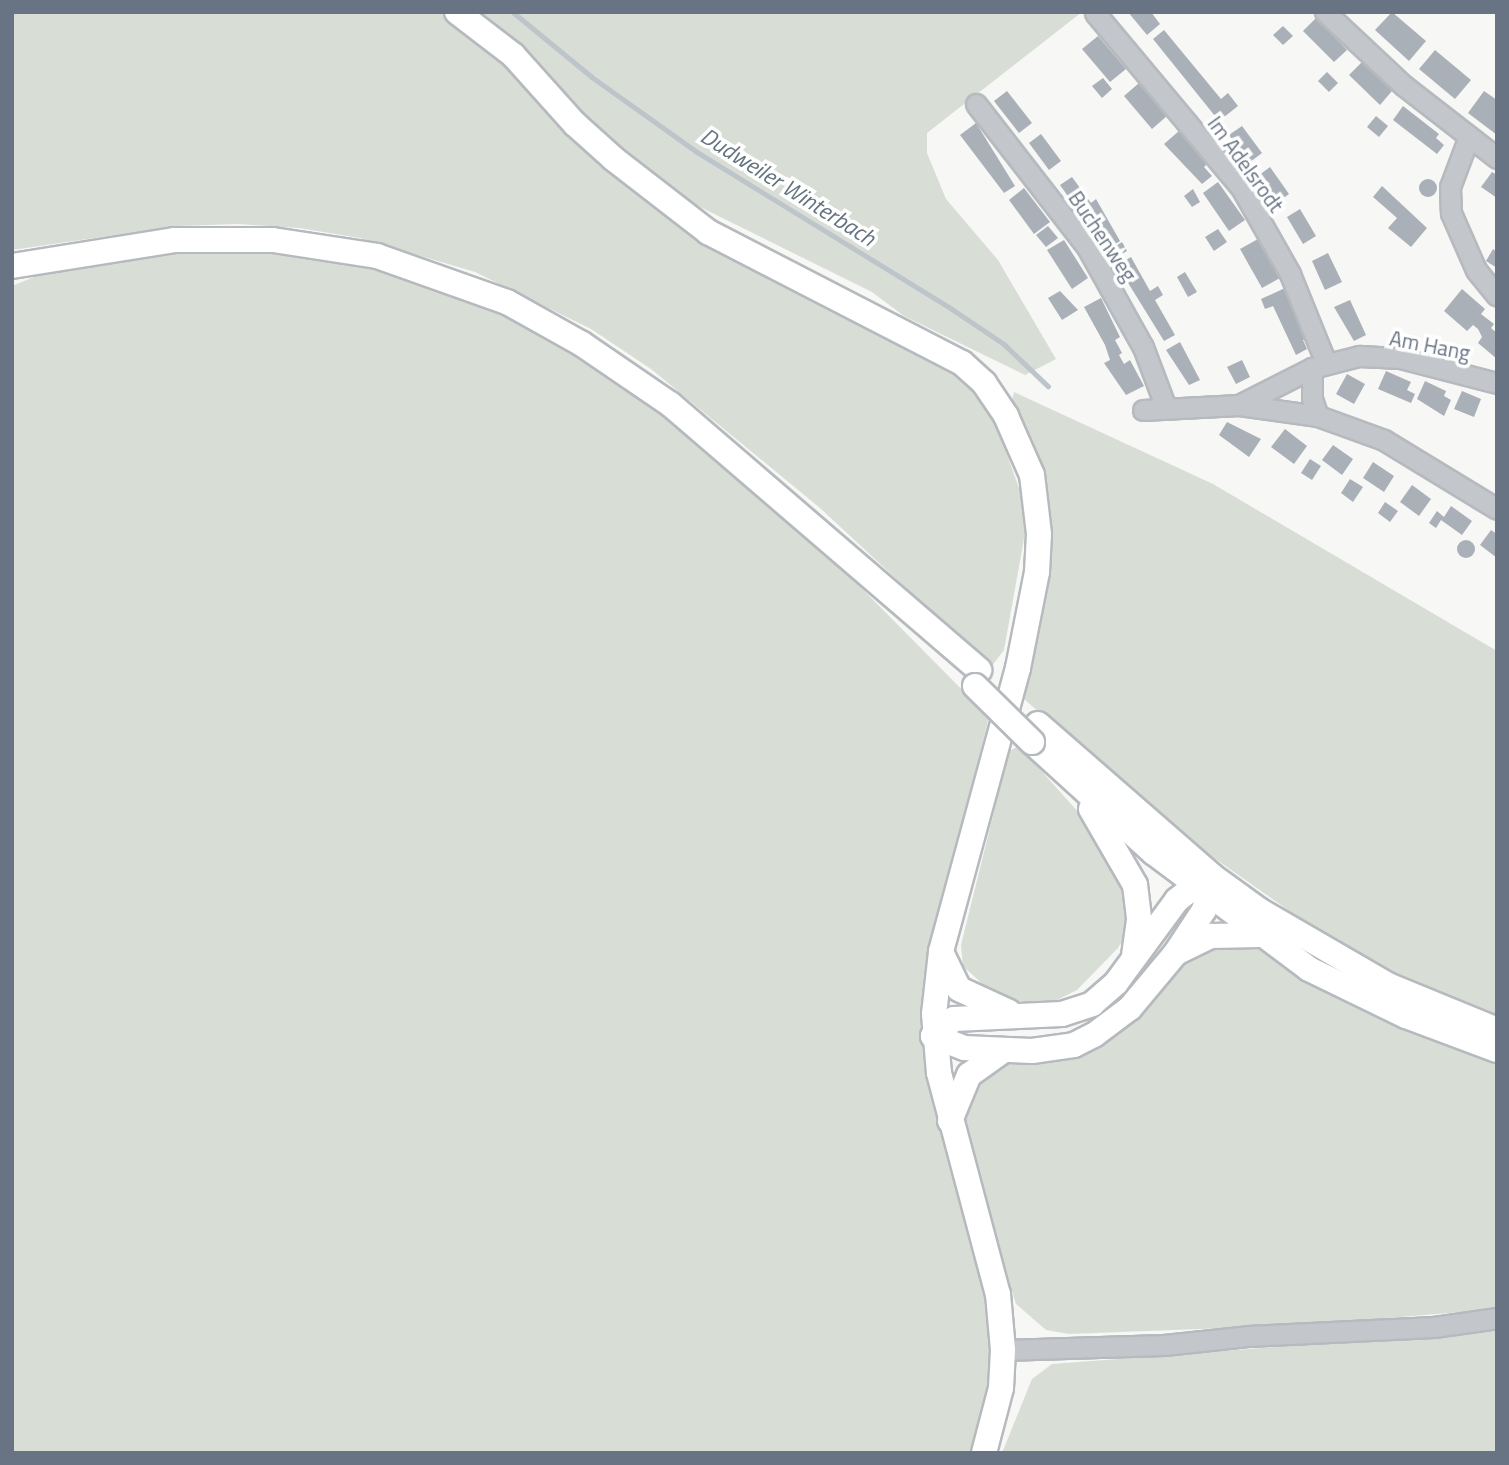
<!DOCTYPE html>
<style>
body{margin:0}
#map{position:relative;width:1509px;height:1465px;overflow:hidden;background:#f7f7f5;font-family:"Titillium Web",sans-serif}
div>[style]{position:absolute}
[style*='--x']{left:calc(var(--x)*1px);top:calc(var(--y)*1px);width:calc(var(--w)*1px);rotate:calc(var(--a)*1deg)}
.green>*{inset:0;background:#d8ded6}
.stream>*{height:4.5px;margin:-2.25px;padding:0 2.25px;transform-origin:2.25px;border-radius:2.25px;background:#bdc5cb}
.building>*{inset:0;background:#aab0b7}
.round{border-radius:50%}
.roads{filter:drop-shadow(2px 0 #b6babe) drop-shadow(-2px 0 #b6babe) drop-shadow(0 2px #b6babe) drop-shadow(0 -2px #b6babe)}
.minor>*{height:19px;margin:-9.5px;padding:0 9.5px;transform-origin:9.5px;border-radius:9.5px;background:#c3c6ca}
.major>*{height:24px;margin:-12px;padding:0 12px;transform-origin:12px;border-radius:12px;background:#fff}
.bridges{filter:drop-shadow(2px 0 #b6babe) drop-shadow(-2px 0 #b6babe) drop-shadow(0 2px #b6babe) drop-shadow(0 -2px #b6babe)}
.major-bridge>*{height:24px;margin:-12px;padding:0 12px;transform-origin:12px;border-radius:12px;background:#fff}
span{translate:-50% -50%;white-space:nowrap;text-align:center;line-height:1.15;-webkit-text-stroke:7px #fff;paint-order:stroke}
.street-label{font-size:21px;color:#687484}
.water-label{font-size:23px;color:#63747f;font-style:italic}
.frame{position:absolute;inset:0;border:14px solid #687484;pointer-events:none}
</style>
<div id="map">
<div class="green">
<div style="clip-path:polygon(12px 12px,445px 14px,525px 85px,565px 132px,603px 166px,671px 216px,963px 375px,994px 418px,1020px 491px,1025px 533px,1004px 650px,991px 667px,820px 508px,651px 369px,591px 329px,475px 272px,360px 238px,299px 228px,238px 224px,177px 226px,12px 250px)"></div>
<div style="clip-path:polygon(472px 12px,1082px 12px,927px 133px,927px 153px,946px 199px,998px 260px,1056px 359px,1025px 375px,904px 316px,872px 292px,694px 204px,607px 138px,526px 49px)"></div>
<div style="clip-path:polygon(181px 252px,278px 252px,374px 268px,493px 308px,583px 358px,672px 418px,798px 524px,989px 717px,929px 959px,986px 1275px,996px 1358px,974px 1453px,12px 1453px,12px 286px,46px 272px)"></div>
<div style="clip-path:polygon(1014px 392px,1213px 484px,1497px 651px,1497px 1015px,1419px 985px,1329px 939px,1166px 824px,1023px 698px,1050px 559px,1051px 517px,1032px 439px,1011px 404px)"></div>
<div style="clip-path:polygon(1019px 746px,1089px 824px,1130px 892px,1128px 931px,1118px 948px,1077px 990px,1047px 1005px,1017px 1001px,990px 991px,963px 966px,961px 945px,1009px 751px)"></div>
<div style="clip-path:polygon(1218px 945px,1258px 946px,1497px 1056px,1497px 1309px,1304px 1325px,1069px 1334px,1046px 1330px,1016px 1304px,967px 1146px,965px 1101px,970px 1088px,998px 1062px,1065px 1056px,1179px 968px)"></div>
<div style="clip-path:polygon(1497px 1330px,1497px 1453px,1002px 1453px,1032px 1379px,1052px 1364px)"></div>
</div>
<div class="stream">
<div style="--x:513;--y:12;--w:102;--a:39.4"></div>
<div style="--x:592;--y:77;--w:129;--a:35.5"></div>
<div style="--x:697;--y:152;--w:299;--a:31.6"></div>
<div style="--x:952;--y:309;--w:63;--a:33.9"></div>
<div style="--x:1004;--y:344;--w:61;--a:43.7"></div>
</div>
<div class="building">
<div style="clip-path:polygon(1128px 12px,1151px 12px,1160px 24px,1147px 35px)"></div>
<div style="clip-path:polygon(1392px 12px,1426px 41px,1409px 61px,1375px 30px)"></div>
<div style="clip-path:polygon(1316px 18px,1347px 50px,1334px 62px,1303px 31px)"></div>
<div style="clip-path:polygon(1283px 26px,1293px 36px,1283px 45px,1273px 35px)"></div>
<div style="clip-path:polygon(1164px 30px,1221px 99px,1228px 93px,1238px 106px,1219px 121px,1153px 39px)"></div>
<div style="clip-path:polygon(1098px 36px,1126px 69px,1110px 82px,1082px 49px)"></div>
<div style="clip-path:polygon(1435px 50px,1471px 80px,1455px 99px,1419px 69px)"></div>
<div style="clip-path:polygon(1362px 62px,1392px 91px,1380px 105px,1349px 75px)"></div>
<div style="clip-path:polygon(1327px 72px,1338px 83px,1329px 92px,1318px 81px)"></div>
<div style="clip-path:polygon(1103px 78px,1112px 89px,1102px 98px,1092px 86px)"></div>
<div style="clip-path:polygon(1139px 83px,1167px 116px,1152px 129px,1124px 96px)"></div>
<div style="clip-path:polygon(1007px 91px,1032px 123px,1019px 133px,994px 101px)"></div>
<div style="clip-path:polygon(1484px 91px,1497px 100px,1497px 135px,1468px 113px)"></div>
<div style="clip-path:polygon(1403px 106px,1439px 134px,1436px 138px,1444px 145px,1437px 154px,1393px 120px)"></div>
<div style="clip-path:polygon(1376px 116px,1388px 126px,1379px 137px,1367px 127px)"></div>
<div style="clip-path:polygon(976px 123px,1015px 186px,1004px 193px,960px 135px)"></div>
<div style="clip-path:polygon(1242px 126px,1262px 153px,1250px 162px,1229px 135px)"></div>
<div style="clip-path:polygon(1179px 131px,1207px 164px,1204px 167px,1212px 176px,1202px 184px,1164px 144px)"></div>
<div style="clip-path:polygon(1041px 134px,1061px 161px,1049px 170px,1029px 143px)"></div>
<div style="clip-path:polygon(1270px 167px,1289px 194px,1277px 203px,1258px 176px)"></div>
<div style="clip-path:polygon(1492px 172px,1497px 175px,1497px 198px,1481px 187px)"></div>
<div style="clip-path:polygon(1072px 177px,1091px 203px,1096px 199px,1120px 241px,1106px 250px,1060px 185px)"></div>
<div class="round" style="left:1419px;top:179px;width:18px;height:18px"></div>
<div style="clip-path:polygon(1218px 182px,1245px 220px,1229px 231px,1203px 193px)"></div>
<div style="clip-path:polygon(1382px 186px,1427px 228px,1411px 247px,1388px 228px,1397px 218px,1373px 197px)"></div>
<div style="clip-path:polygon(1024px 188px,1050px 222px,1034px 234px,1009px 200px)"></div>
<div style="clip-path:polygon(1193px 189px,1200px 202px,1192px 207px,1184px 196px)"></div>
<div style="clip-path:polygon(1300px 209px,1316px 236px,1303px 244px,1287px 217px)"></div>
<div style="clip-path:polygon(1048px 226px,1058px 238px,1046px 247px,1036px 235px)"></div>
<div style="clip-path:polygon(1218px 229px,1227px 242px,1214px 251px,1205px 237px)"></div>
<div style="clip-path:polygon(1258px 239px,1280px 278px,1262px 288px,1240px 249px)"></div>
<div style="clip-path:polygon(1064px 240px,1088px 278px,1072px 289px,1047px 250px)"></div>
<div style="clip-path:polygon(1122px 242px,1127px 251px,1115px 258px,1110px 250px)"></div>
<div style="clip-path:polygon(1493px 249px,1497px 252px,1497px 268px,1486px 261px)"></div>
<div style="clip-path:polygon(1328px 253px,1342px 282px,1325px 290px,1312px 261px)"></div>
<div style="clip-path:polygon(1131px 257px,1150px 291px,1158px 286px,1163px 295px,1155px 300px,1175px 335px,1164px 341px,1117px 265px)"></div>
<div style="clip-path:polygon(1185px 272px,1197px 292px,1188px 297px,1177px 277px)"></div>
<div style="clip-path:polygon(1285px 288px,1307px 338px,1303px 340px,1307px 349px,1296px 355px,1273px 306px,1265px 309px,1261px 299px)"></div>
<div style="clip-path:polygon(1462px 289px,1485px 309px,1481px 314px,1494px 324px,1491px 328px,1497px 333px,1497px 359px,1478px 343px,1482px 337px,1478px 329px,1473px 325px,1467px 331px,1444px 311px)"></div>
<div style="clip-path:polygon(1060px 291px,1078px 310px,1062px 320px,1048px 298px)"></div>
<div style="clip-path:polygon(1101px 298px,1120px 337px,1115px 340px,1122px 353px,1119px 355px,1124px 364px,1130px 360px,1144px 386px,1126px 395px,1104px 363px,1110px 360px,1105px 345px,1084px 307px)"></div>
<div style="clip-path:polygon(1350px 300px,1366px 335px,1354px 341px,1334px 307px)"></div>
<div style="clip-path:polygon(1180px 342px,1200px 380px,1189px 385px,1166px 350px)"></div>
<div style="clip-path:polygon(1450px 346px,1463px 353px,1457px 364px,1443px 357px)"></div>
<div style="clip-path:polygon(1242px 360px,1250px 377px,1236px 384px,1227px 367px)"></div>
<div style="clip-path:polygon(1386px 371px,1411px 382px,1407px 390px,1415px 394px,1411px 403px,1378px 389px)"></div>
<div style="clip-path:polygon(1347px 374px,1365px 384px,1354px 404px,1336px 394px)"></div>
<div style="clip-path:polygon(1425px 381px,1446px 391px,1444px 396px,1451px 400px,1444px 416px,1417px 399px)"></div>
<div style="clip-path:polygon(1462px 391px,1481px 399px,1474px 417px,1454px 409px)"></div>
<div style="clip-path:polygon(1227px 422px,1261px 439px,1249px 457px,1219px 435px)"></div>
<div style="clip-path:polygon(1285px 429px,1307px 446px,1294px 464px,1271px 447px)"></div>
<div style="clip-path:polygon(1333px 445px,1353px 459px,1342px 475px,1322px 460px)"></div>
<div style="clip-path:polygon(1310px 459px,1321px 466px,1312px 480px,1301px 473px)"></div>
<div style="clip-path:polygon(1373px 462px,1394px 476px,1384px 492px,1363px 478px)"></div>
<div style="clip-path:polygon(1350px 479px,1363px 487px,1353px 502px,1341px 493px)"></div>
<div style="clip-path:polygon(1412px 485px,1431px 499px,1419px 516px,1400px 502px)"></div>
<div style="clip-path:polygon(1385px 502px,1398px 511px,1390px 522px,1378px 513px)"></div>
<div style="clip-path:polygon(1451px 506px,1472px 521px,1462px 535px,1441px 520px,1436px 528px,1429px 523px,1437px 511px,1444px 517px)"></div>
<div style="clip-path:polygon(1491px 530px,1497px 534px,1497px 558px,1480px 545px)"></div>
<div class="round" style="left:1457px;top:540px;width:18px;height:18px"></div>
</div>
<div class="roads">
<div class="minor">
<div style="--x:1325;--y:12;--w:107;--a:43.1"></div>
<div style="--x:1403;--y:85;--w:119;--a:37.8"></div>
<div style="--x:1095;--y:13;--w:229;--a:50.1"></div>
<div style="--x:1242;--y:189;--w:98;--a:60.5"></div>
<div style="--x:1290;--y:274;--w:96;--a:68"></div>
<div style="--x:976;--y:104;--w:181;--a:52.2"></div>
<div style="--x:1087;--y:247;--w:115;--a:60.8"></div>
<div style="--x:1143;--y:347;--w:65;--a:69.3"></div>
<div style="--x:1468;--y:139;--w:51;--a:110.6"></div>
<div style="--x:1450;--y:187;--w:26;--a:88"></div>
<div style="--x:1451;--y:213;--w:62;--a:66.3"></div>
<div style="--x:1476;--y:270;--w:33;--a:51"></div>
<div style="--x:1312;--y:368;--w:31;--a:90"></div>
<div style="--x:1312;--y:399;--w:18;--a:71"></div>
<div style="--x:1239;--y:405;--w:82;--a:-26.9"></div>
<div style="--x:1312;--y:368;--w:49;--a:-14.3"></div>
<div style="--x:1359;--y:356;--w:41;--a:2.8"></div>
<div style="--x:1400;--y:358;--w:100;--a:14.5"></div>
<div style="--x:1143;--y:410;--w:96;--a:-3"></div>
<div style="--x:1239;--y:405;--w:80;--a:7.9"></div>
<div style="--x:1318;--y:416;--w:70;--a:20"></div>
<div style="--x:1384;--y:440;--w:132;--a:31.4"></div>
<div style="--x:1003;--y:1350;--w:161;--a:-1.8"></div>
<div style="--x:1164;--y:1345;--w:84;--a:-6.1"></div>
<div style="--x:1248;--y:1336;--w:186;--a:-2.8"></div>
<div style="--x:1434;--y:1327;--w:64;--a:-8.1"></div>
</div>
<div class="major">
<div style="--x:457;--y:12;--w:71;--a:37.5"></div>
<div style="--x:513;--y:55;--w:93;--a:48.1"></div>
<div style="--x:575;--y:124;--w:52;--a:41.9"></div>
<div style="--x:614;--y:159;--w:119;--a:37.8"></div>
<div style="--x:708;--y:232;--w:286;--a:27.3"></div>
<div style="--x:962;--y:363;--w:30;--a:42"></div>
<div style="--x:984;--y:383;--w:40;--a:56"></div>
<div style="--x:1006;--y:416;--w:64;--a:66.2"></div>
<div style="--x:1032;--y:475;--w:59;--a:83.2"></div>
<div style="--x:1039;--y:534;--w:38;--a:93"></div>
<div style="--x:1037;--y:572;--w:98;--a:101.2"></div>
<div style="--x:1018;--y:668;--w:294;--a:105.2"></div>
<div style="--x:941;--y:952;--w:62;--a:96.4"></div>
<div style="--x:934;--y:1014;--w:59;--a:85.2"></div>
<div style="--x:939;--y:1073;--w:229;--a:75.1"></div>
<div style="--x:998;--y:1294;--w:56;--a:84.9"></div>
<div style="--x:1003;--y:1350;--w:38;--a:93"></div>
<div style="--x:1001;--y:1388;--w:67;--a:104.7"></div>
<div style="--x:12;--y:266;--w:164;--a:-9.1"></div>
<div style="--x:174;--y:240;--w:99;--a:0"></div>
<div style="--x:273;--y:240;--w:105;--a:8.7"></div>
<div style="--x:377;--y:256;--w:138;--a:19.5"></div>
<div style="--x:507;--y:302;--w:86;--a:29.2"></div>
<div style="--x:582;--y:344;--w:107;--a:34.3"></div>
<div style="--x:670;--y:404;--w:408;--a:40.7"></div>
<div style="--x:1038;--y:724;--w:231;--a:41.1"></div>
<div style="--x:1212;--y:876;--w:58;--a:35.9"></div>
<div style="--x:1259;--y:910;--w:149;--a:30.2"></div>
<div style="--x:1388;--y:985;--w:118;--a:22.4"></div>
<div style="--x:1032;--y:742;--w:165;--a:42.3"></div>
<div style="--x:1154;--y:853;--w:194;--a:36.8"></div>
<div style="--x:1309;--y:969;--w:108;--a:25.9"></div>
<div style="--x:1406;--y:1016;--w:97;--a:20.5"></div>
<div style="--x:1091;--y:809;--w:88;--a:59.9"></div>
<div style="--x:1135;--y:885;--w:35;--a:83"></div>
<div style="--x:1139;--y:920;--w:35;--a:98"></div>
<div style="--x:941;--y:952;--w:41;--a:64.1"></div>
<div style="--x:959;--y:989;--w:55;--a:24.7"></div>
<div style="--x:1178;--y:952;--w:37;--a:-26"></div>
<div style="--x:1211;--y:936;--w:49;--a:-1.2"></div>
<div style="--x:933;--y:1036;--w:33;--a:21"></div>
<div style="--x:964;--y:1048;--w:68;--a:2.5"></div>
<div style="--x:1032;--y:1051;--w:42;--a:-8.1"></div>
<div style="--x:1074;--y:1045;--w:22;--a:-27"></div>
<div style="--x:1094;--y:1035;--w:45;--a:-36.9"></div>
<div style="--x:1130;--y:1008;--w:70;--a:-50.2"></div>
<div style="--x:1175;--y:954;--w:53;--a:-56.6"></div>
<div style="--x:1204;--y:910;--w:29;--a:-74"></div>
<div style="--x:933;--y:1036;--w:27;--a:-39"></div>
<div style="--x:954;--y:1019;--w:108;--a:-2.7"></div>
<div style="--x:1062;--y:1014;--w:32;--a:-18"></div>
<div style="--x:1092;--y:1004;--w:32;--a:-41"></div>
<div style="--x:1116;--y:983;--w:103;--a:-53.7"></div>
<div style="--x:1177;--y:900;--w:36;--a:-38"></div>
<div style="--x:950;--y:1121;--w:50;--a:-67.6"></div>
<div style="--x:969;--y:1075;--w:43;--a:-35.5"></div>
</div>
</div>
<div class="bridges">
<div class="major-bridge">
<div style="--x:975;--y:686;--w:80;--a:44.5"></div>
</div>
</div>
<div class="street-label">
<span style="left:1246px;top:164px;rotate:54deg">Im Adelsrodt</span>
<span style="left:1103px;top:236px;rotate:56deg">Buchenweg</span>
<span style="left:1430px;top:345px;rotate:11deg">Am Hang</span>
</div>
<div class="water-label">
<span style="left:788px;top:187px;rotate:32deg">Dudweiler Winterbach</span>
</div>
<div class="frame"></div>
</div>
